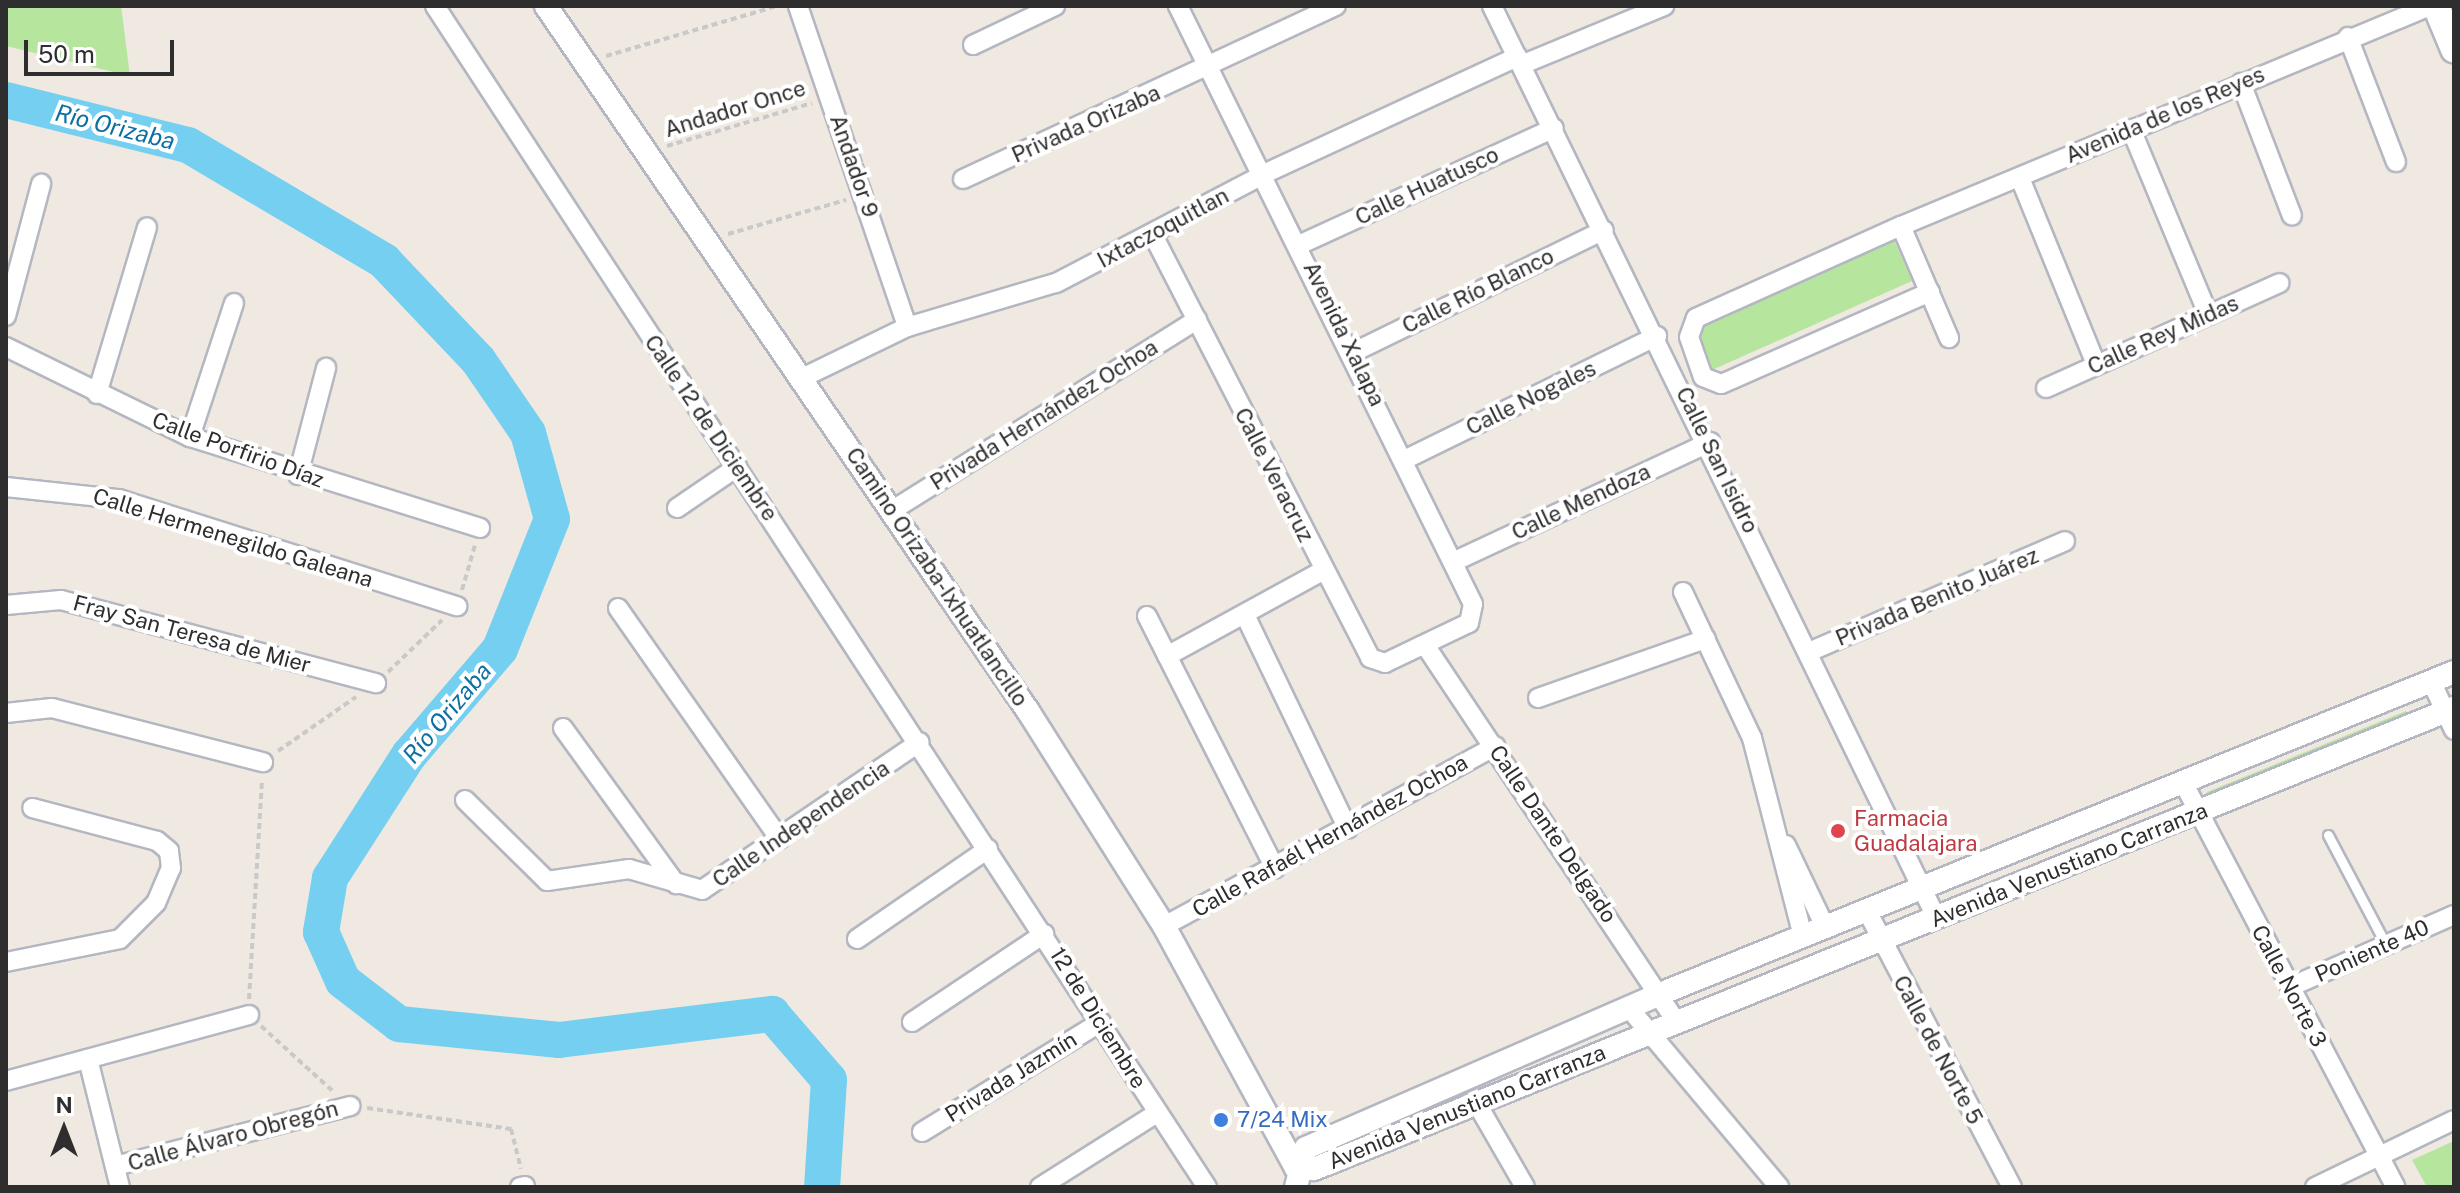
<!DOCTYPE html>
<meta charset="utf-8">
<style>
body{margin:0}
#map{position:relative;width:2460px;height:1193px;overflow:hidden;background:#efe9e1;font-family:"Public Sans",sans-serif}
div>[style]{position:absolute}
[style*='--x']{left:calc(var(--x)*1px);top:calc(var(--y)*1px);width:calc(var(--w)*1px);rotate:calc(var(--a)*1deg)}
.green>*{inset:0;background:#b6e59e}
.river>*{height:36px;margin:-18px;padding:0 18px;transform-origin:18px;border-radius:18px;background:#75cff0}
.path>*{height:4px;margin-top:-2px;transform-origin:0;background:repeating-linear-gradient(90deg,#c9c9c9 0 6px,transparent 0 10px)}
.roads{filter:drop-shadow(2px 0 #b4b7c1) drop-shadow(-2px 0 #b4b7c1) drop-shadow(0 2px #b4b7c1) drop-shadow(0 -2px #b4b7c1)}
.service>*{height:9px;margin:-4.5px;padding:0 4.5px;transform-origin:4.5px;border-radius:4.5px;background:#fff}
.minor>*{height:18px;margin:-9px;padding:0 9px;transform-origin:9px;border-radius:9px;background:#fff}
.tertiary>*{height:22px;margin:-11px;padding:0 11px;transform-origin:11px;border-radius:11px;background:#fff}
.secondary>*{height:26px;margin:-13px;padding:0 13px;transform-origin:13px;border-radius:13px;background:#fff}
.dots>*{width:22px;height:22px;translate:-50% -50%;box-sizing:border-box;border:4px solid #fff;border-radius:50%}
span{translate:-50% -50%;white-space:nowrap;text-align:center;line-height:1.15;-webkit-text-stroke:8px #fff;paint-order:stroke}
.street-label{font-size:22px;color:#2e2e2e}
.health-label{font-size:22px;color:#be3a42}
.left{translate:0 -50%;text-align:left}
.shop-label{font-size:22px;color:#366cbe}
.water-label{font-size:24px;color:#0d6fa3;font-style:italic}
.frame{position:absolute;inset:0;border:8px solid #2e2e2e;pointer-events:none}
.north{position:absolute;left:24px;top:1089px;width:80px;height:80px;-webkit-text-stroke:6px #fff;paint-order:stroke;rotate:0deg;font-size:22px;font-weight:700;line-height:32px;text-align:center;color:#2e2e2e}
.north::after{content:'';display:block;margin:auto;width:28px;height:36px;background:#2e2e2e;clip-path:polygon(50% 0,100% 100%,50% 72%,0 100%)}
.scale{position:absolute;left:24px;top:40px;width:150px;height:36px;box-sizing:border-box;border:4px solid #2e2e2e;border-top:0;padding-left:10px;font-size:24px;line-height:28px;white-space:nowrap;color:#2e2e2e;-webkit-text-stroke:6px #fff;paint-order:stroke}
</style>
<div id="map">
<div class="green">
<div style="clip-path:polygon(6px 6px,121px 6px,130px 76px,6px 46px)"></div>
<div style="clip-path:polygon(1894px 240px,1912px 281px,1712px 370px,1694px 329px)"></div>
<div style="clip-path:polygon(2406px 711px,2407px 715px,2209px 796px,2207px 792px)"></div>
<div style="clip-path:polygon(2454px 1141px,2454px 1187px,2427px 1187px,2412px 1160px)"></div>
</div>
<div class="river">
<div style="--x:6;--y:100;--w:187;--a:13.9"></div>
<div style="--x:188;--y:145;--w:228;--a:30.6"></div>
<div style="--x:384;--y:261;--w:137;--a:46.5"></div>
<div style="--x:478;--y:360;--w:88;--a:55.6"></div>
<div style="--x:528;--y:433;--w:89;--a:74.4"></div>
<div style="--x:552;--y:519;--w:140;--a:111.8"></div>
<div style="--x:500;--y:649;--w:140;--a:130.6"></div>
<div style="--x:409;--y:755;--w:146;--a:122.7"></div>
<div style="--x:330;--y:878;--w:55;--a:99.5"></div>
<div style="--x:321;--y:932;--w:54;--a:65.8"></div>
<div style="--x:343;--y:981;--w:71;--a:37.5"></div>
<div style="--x:399;--y:1024;--w:161;--a:5.7"></div>
<div style="--x:559;--y:1040;--w:215;--a:-7"></div>
<div style="--x:772;--y:1014;--w:87;--a:49.2"></div>
<div style="--x:829;--y:1080;--w:107;--a:93.7"></div>
</div>
<div class="path">
<div style="--x:606;--y:56;--w:178;--a:-16.3"></div>
<div style="--x:667;--y:146;--w:151;--a:-16.5"></div>
<div style="--x:728;--y:234;--w:123;--a:-16.1"></div>
<div style="--x:462;--y:590;--w:47;--a:-73.9"></div>
<div style="--x:388;--y:672;--w:75;--a:-43.9"></div>
<div style="--x:278;--y:751;--w:95;--a:-34.7"></div>
<div style="--x:249;--y:999;--w:219;--a:-86.6"></div>
<div style="--x:261;--y:1026;--w:100;--a:42.2"></div>
<div style="--x:367;--y:1108;--w:146;--a:8.3"></div>
<div style="--x:511;--y:1129;--w:41;--a:76"></div>
</div>
<div class="roads">
<div class="service">
<div style="--x:2328;--y:835;--w:124;--a:62.2"></div>
</div>
<div class="minor">
<div style="--x:435;--y:6;--w:1411;--a:56.83"></div>
<div style="--x:798;--y:6;--w:339;--a:71.2"></div>
<div style="--x:1492;--y:6;--w:1013;--a:64.02"></div>
<div style="--x:2348;--y:37;--w:134;--a:69"></div>
<div style="--x:973;--y:45;--w:91;--a:-25.4"></div>
<div style="--x:1521;--y:65;--w:155;--a:-22.4"></div>
<div style="--x:2241;--y:83;--w:142;--a:69"></div>
<div style="--x:2131;--y:129;--w:200;--a:67.4"></div>
<div style="--x:2020;--y:178;--w:201;--a:67.8"></div>
<div style="--x:963;--y:179;--w:411;--a:-24.9"></div>
<div style="--x:1901;--y:226;--w:122;--a:66.8"></div>
<div style="--x:1153;--y:235;--w:475;--a:62.8"></div>
<div style="--x:1370;--y:658;--w:16;--a:18"></div>
<div style="--x:1385;--y:663;--w:93;--a:-25.5"></div>
<div style="--x:1469;--y:623;--w:19;--a:-78"></div>
<div style="--x:1473;--y:604;--w:667;--a:-116.26"></div>
<div style="--x:1301;--y:244;--w:278;--a:-24.6"></div>
<div style="--x:1930;--y:292;--w:228;--a:156.2"></div>
<div style="--x:1721;--y:384;--w:19;--a:-159"></div>
<div style="--x:1703;--y:377;--w:42;--a:-109.3"></div>
<div style="--x:1689;--y:337;--w:20;--a:-70"></div>
<div style="--x:1696;--y:318;--w:225;--a:-24.2"></div>
<div style="--x:1901;--y:226;--w:573;--a:-22.58"></div>
<div style="--x:6;--y:316;--w:137;--a:-75.1"></div>
<div style="--x:6;--y:347;--w:205;--a:26.1"></div>
<div style="--x:190;--y:437;--w:304;--a:17.4"></div>
<div style="--x:1352;--y:353;--w:280;--a:-26"></div>
<div style="--x:802;--y:378;--w:117;--a:-25.9"></div>
<div style="--x:907;--y:327;--w:155;--a:-16.5"></div>
<div style="--x:1056;--y:283;--w:237;--a:-27.6"></div>
<div style="--x:1266;--y:173;--w:277;--a:-24.8"></div>
<div style="--x:2046;--y:388;--w:256;--a:-24.2"></div>
<div style="--x:97;--y:394;--w:174;--a:-73.3"></div>
<div style="--x:190;--y:437;--w:141;--a:-71.8"></div>
<div style="--x:1404;--y:460;--w:282;--a:-26.1"></div>
<div style="--x:298;--y:475;--w:111;--a:-75.3"></div>
<div style="--x:6;--y:487;--w:114;--a:6.1"></div>
<div style="--x:119;--y:499;--w:355;--a:17.6"></div>
<div style="--x:677;--y:508;--w:73;--a:-34.3"></div>
<div style="--x:891;--y:511;--w:361;--a:-32"></div>
<div style="--x:1453;--y:562;--w:284;--a:-25"></div>
<div style="--x:1683;--y:592;--w:161;--a:64.7"></div>
<div style="--x:1752;--y:738;--w:205;--a:75.6"></div>
<div style="--x:6;--y:605;--w:55;--a:-5.2"></div>
<div style="--x:61;--y:600;--w:326;--a:14.8"></div>
<div style="--x:618;--y:608;--w:282;--a:55"></div>
<div style="--x:1245;--y:615;--w:237;--a:64.3"></div>
<div style="--x:1147;--y:616;--w:283;--a:63.1"></div>
<div style="--x:1427;--y:648;--w:449;--a:56.3"></div>
<div style="--x:1809;--y:652;--w:279;--a:-23.4"></div>
<div style="--x:1167;--y:656;--w:177;--a:-28.7"></div>
<div style="--x:2431;--y:681;--w:54;--a:64.9"></div>
<div style="--x:1538;--y:698;--w:178;--a:-19.4"></div>
<div style="--x:6;--y:713;--w:46;--a:-6.2"></div>
<div style="--x:52;--y:708;--w:218;--a:14.4"></div>
<div style="--x:563;--y:728;--w:193;--a:54.1"></div>
<div style="--x:2184;--y:784;--w:455;--a:62.3"></div>
<div style="--x:465;--y:800;--w:115;--a:44.6"></div>
<div style="--x:547;--y:881;--w:83;--a:-8.3"></div>
<div style="--x:629;--y:869;--w:76;--a:16"></div>
<div style="--x:702;--y:890;--w:263;--a:-34.2"></div>
<div style="--x:1786;--y:845;--w:93;--a:64.5"></div>
<div style="--x:1867;--y:911;--w:312;--a:62.3"></div>
<div style="--x:1164;--y:926;--w:377;--a:-28.5"></div>
<div style="--x:857;--y:939;--w:159;--a:-34.5"></div>
<div style="--x:6;--y:962;--w:116;--a:-11.4"></div>
<div style="--x:120;--y:939;--w:51;--a:-45"></div>
<div style="--x:156;--y:903;--w:38;--a:-67"></div>
<div style="--x:171;--y:868;--w:17;--a:-97"></div>
<div style="--x:169;--y:851;--w:16;--a:-140"></div>
<div style="--x:157;--y:841;--w:129;--a:-165.2"></div>
<div style="--x:2290;--y:987;--w:179;--a:-23.7"></div>
<div style="--x:1629;--y:1008;--w:234;--a:50"></div>
<div style="--x:912;--y:1022;--w:159;--a:-33.7"></div>
<div style="--x:88;--y:1059;--w:132;--a:76"></div>
<div style="--x:6;--y:1081;--w:252;--a:-15.2"></div>
<div style="--x:1476;--y:1102;--w:98;--a:60"></div>
<div style="--x:922;--y:1132;--w:210;--a:-31.6"></div>
<div style="--x:115;--y:1166;--w:243;--a:-14.3"></div>
<div style="--x:520;--y:1187;--w:5;--a:-11"></div>
<div style="--x:1040;--y:1187;--w:138;--a:-32.3"></div>
<div style="--x:2315;--y:1187;--w:154;--a:-25.7"></div>
</div>
<div class="tertiary">
<div style="--x:546;--y:6;--w:854;--a:55.64"></div>
<div style="--x:1028;--y:711;--w:254;--a:57.7"></div>
<div style="--x:1164;--y:926;--w:276;--a:61.4"></div>
<div style="--x:1296;--y:1168;--w:18;--a:3"></div>
<div style="--x:1314;--y:1169;--w:1230;--a:-22.02"></div>
<div style="--x:1296;--y:1187;--w:40;--a:-75.6"></div>
<div style="--x:1306;--y:1148;--w:386;--a:-23.5"></div>
<div style="--x:1660;--y:994;--w:857;--a:-22.07"></div>
</div>
<div class="secondary">
<div style="--x:2436;--y:6;--w:47;--a:67.3"></div>
</div>
</div>
<div class="dots">
<div style="left:1838px;top:831px;background:#e0444e"></div>
<div style="left:1221px;top:1120px;background:#3f7fe0"></div>
</div>
<div class="street-label">
<span style="left:735px;top:109px;rotate:-17deg">Andador Once</span>
<span style="left:2165px;top:115px;rotate:-23deg">Avenida de los Reyes</span>
<span style="left:1086px;top:124px;rotate:-24deg">Privada Orizaba</span>
<span style="left:854px;top:166px;rotate:71deg">Andador 9</span>
<span style="left:1427px;top:186px;rotate:-25deg">Calle Huatusco</span>
<span style="left:1163px;top:228px;rotate:-28deg">Ixtaczoquitlan</span>
<span style="left:1478px;top:291px;rotate:-26deg">Calle Río Blanco</span>
<span style="left:1344px;top:334px;rotate:64deg">Avenida Xalapa</span>
<span style="left:2163px;top:335px;rotate:-24deg">Calle Rey Midas</span>
<span style="left:1531px;top:398px;rotate:-26deg">Calle Nogales</span>
<span style="left:1044px;top:415px;rotate:-32deg">Privada Hernández Ochoa</span>
<span style="left:711px;top:428px;rotate:56deg">Calle 12 de Diciembre</span>
<span style="left:238px;top:450px;rotate:20deg">Calle Porfirio Díaz</span>
<span style="left:1717px;top:460px;rotate:64deg">Calle San Isidro</span>
<span style="left:1274px;top:475px;rotate:63deg">Calle Veracruz</span>
<span style="left:1581px;top:502px;rotate:-25deg">Calle Mendoza</span>
<span style="left:233px;top:538px;rotate:17deg">Calle Hermenegildo Galeana</span>
<span style="left:937px;top:577px;rotate:56deg">Camino Orizaba-Ixhuatlancillo</span>
<span style="left:1937px;top:597px;rotate:-23deg">Privada Benito Juárez</span>
<span style="left:192px;top:634px;rotate:15deg">Fray San Teresa de Mier</span>
<span style="left:801px;top:824px;rotate:-34deg">Calle Independencia</span>
<span style="left:1553px;top:834px;rotate:56deg">Calle Dante Delgado</span>
<span style="left:1330px;top:836px;rotate:-29deg">Calle Rafaél Hernández Ochoa</span>
<span style="left:2069px;top:865px;rotate:-22deg">Avenida Venustiano Carranza</span>
<span style="left:2372px;top:951px;rotate:-24deg">Poniente 40</span>
<span style="left:2289px;top:986px;rotate:62deg">Calle Norte 3</span>
<span style="left:1098px;top:1018px;rotate:58deg">12 de Diciembre</span>
<span style="left:1938px;top:1050px;rotate:62deg">Calle de Norte 5</span>
<span style="left:1011px;top:1077px;rotate:-32deg">Privada Jazmín</span>
<span style="left:1467px;top:1107px;rotate:-22deg">Avenida Venustiano Carranza</span>
<span style="left:233px;top:1136px;rotate:-15deg">Calle Álvaro Obregón</span>
</div>
<div class="health-label">
<span class="left" style="left:1854px;top:831px">Farmacia<br>Guadalajara</span>
</div>
<div class="shop-label">
<span class="left" style="left:1237px;top:1120px">7/24 Mix</span>
</div>
<div class="water-label">
<span style="left:115px;top:127px;rotate:14deg">Río Orizaba</span>
<span style="left:447px;top:713px;rotate:-50deg">Río Orizaba</span>
</div>
<div class="frame"></div>
<div class="north">N</div>
<div class="scale">50 m</div>
</div>
